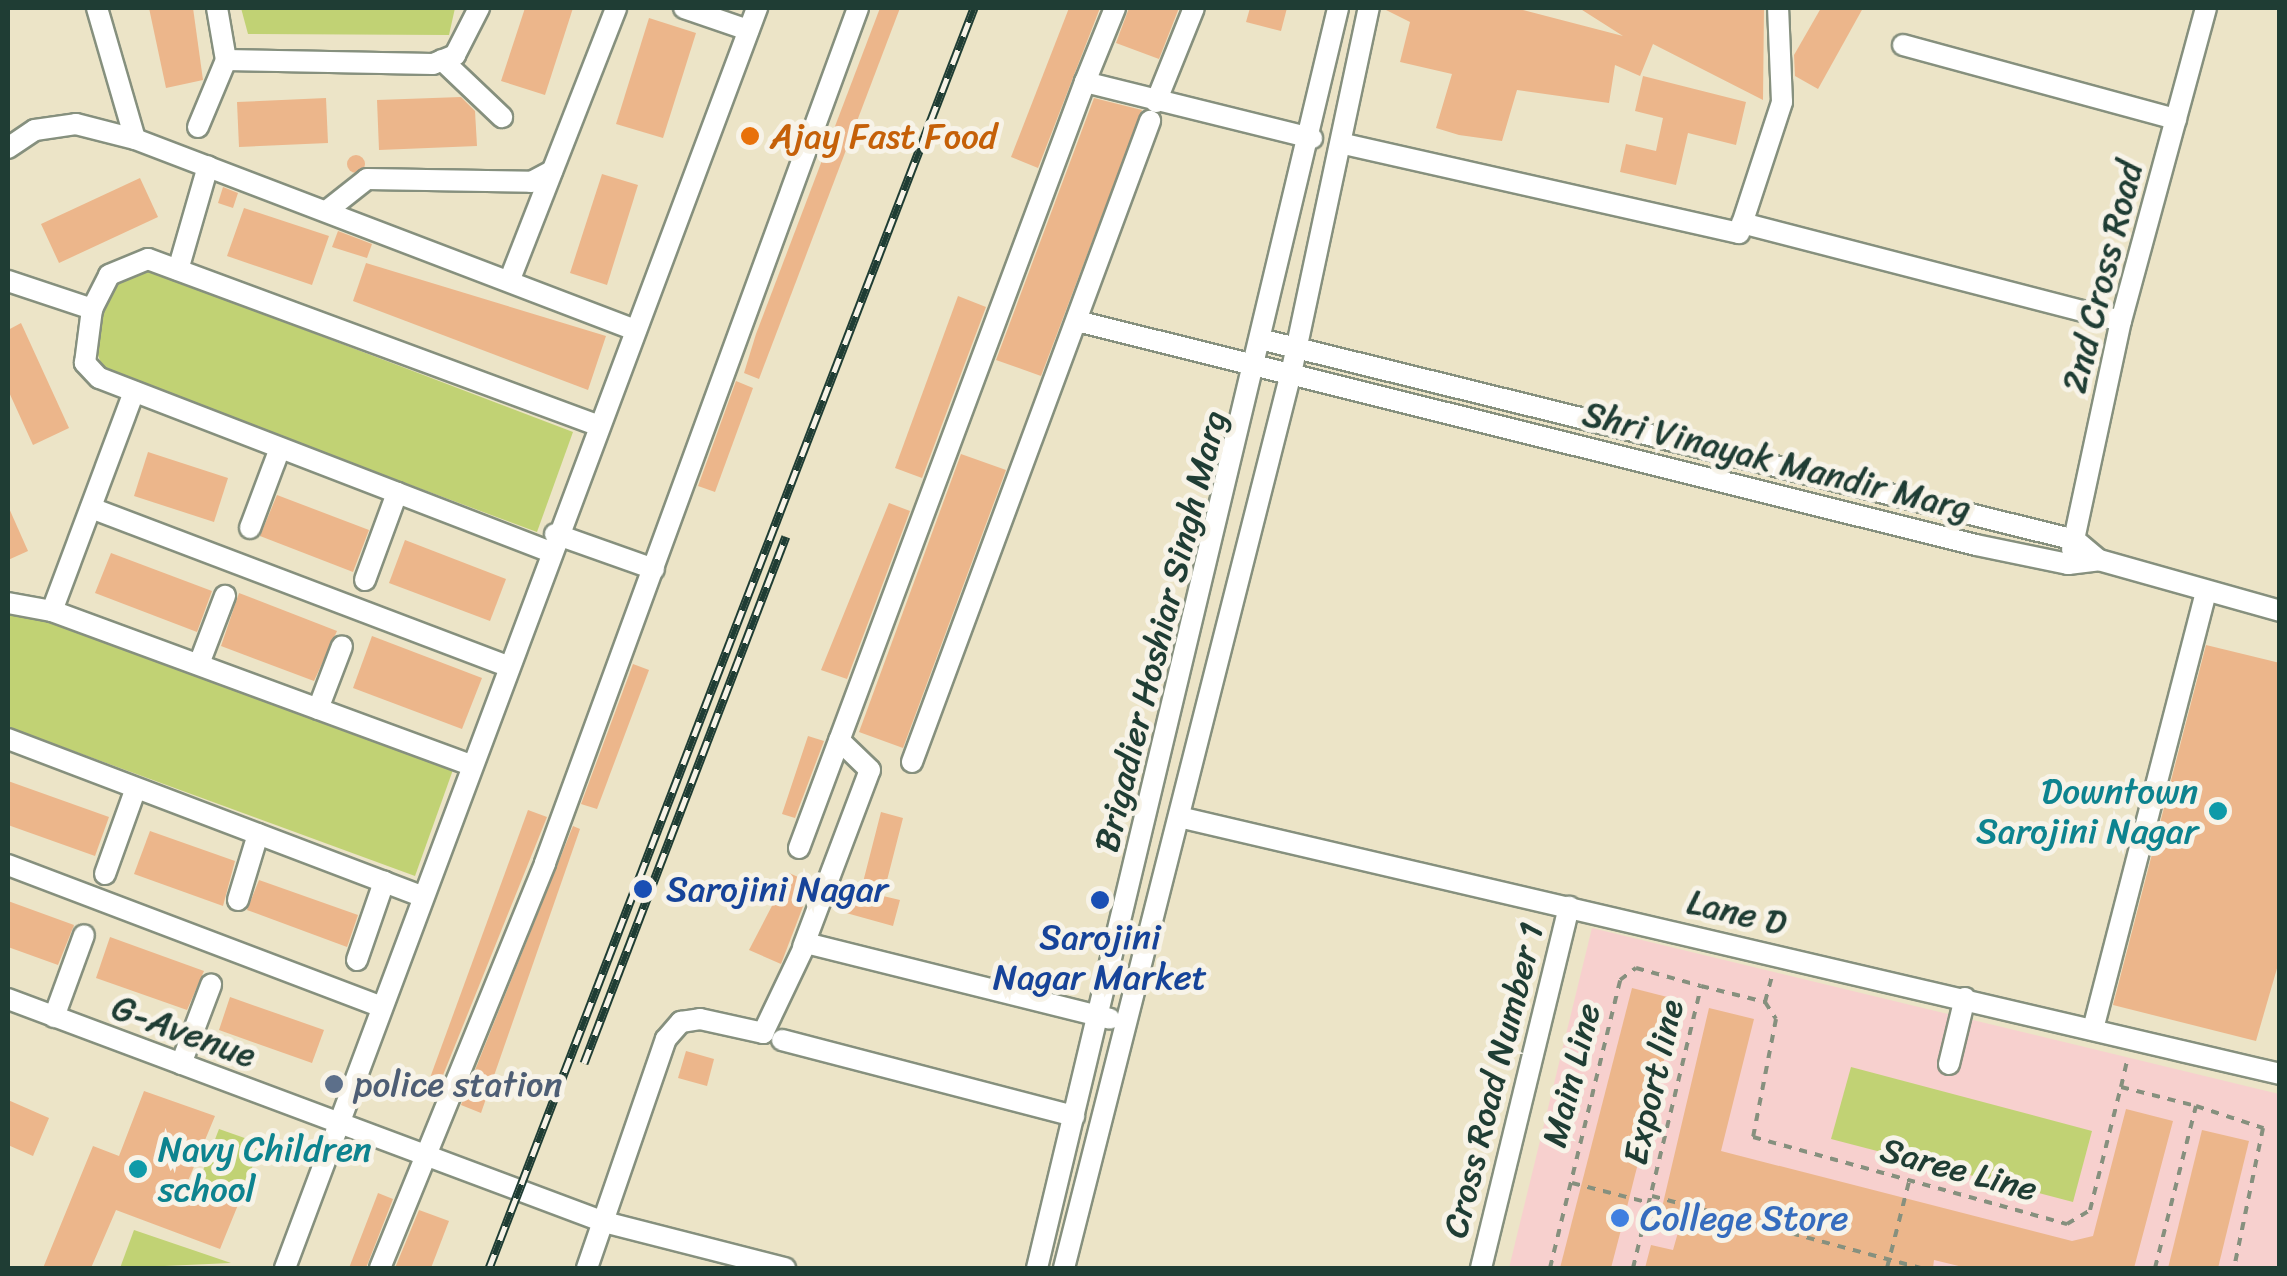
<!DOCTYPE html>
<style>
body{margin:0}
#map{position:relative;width:2287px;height:1276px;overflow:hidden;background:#ece4c7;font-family:Sriracha,sans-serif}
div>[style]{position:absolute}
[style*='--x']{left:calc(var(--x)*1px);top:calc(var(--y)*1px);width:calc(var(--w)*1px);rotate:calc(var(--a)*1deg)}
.built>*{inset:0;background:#f7d0ce}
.green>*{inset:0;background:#c1d274}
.building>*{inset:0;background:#ecb68b}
.round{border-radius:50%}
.path>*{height:4px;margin-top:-2px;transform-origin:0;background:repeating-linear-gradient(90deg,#86907e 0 8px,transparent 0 16px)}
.roads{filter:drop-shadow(2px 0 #86907e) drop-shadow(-2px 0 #86907e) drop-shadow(0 2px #86907e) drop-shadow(0 -2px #86907e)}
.minor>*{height:20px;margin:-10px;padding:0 10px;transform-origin:10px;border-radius:10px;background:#fff}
.rail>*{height:9px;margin-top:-4.5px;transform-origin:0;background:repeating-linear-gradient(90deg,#f7f3e8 0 15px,#1f3d34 0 30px);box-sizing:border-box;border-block:2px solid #1f3d34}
.dots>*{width:28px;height:28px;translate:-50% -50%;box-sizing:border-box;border:5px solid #f7f3e8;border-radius:50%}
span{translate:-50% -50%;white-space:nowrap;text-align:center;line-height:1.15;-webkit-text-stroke:10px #f7f3e8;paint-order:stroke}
.food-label{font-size:35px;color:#c56008}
.left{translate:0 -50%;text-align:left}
.street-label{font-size:35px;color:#1f3d34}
.culture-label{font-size:35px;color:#0d838f}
.right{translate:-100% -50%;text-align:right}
.transit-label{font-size:35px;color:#164399}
.service-label{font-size:35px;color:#4e5e75}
.shop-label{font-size:35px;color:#366cbe}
.frame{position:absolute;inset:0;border:10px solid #1f3d34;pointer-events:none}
</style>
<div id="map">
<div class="built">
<div style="clip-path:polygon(1592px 928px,2279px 1094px,2279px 1268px,1509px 1268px)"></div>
</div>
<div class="green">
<div style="clip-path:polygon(241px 8px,455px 8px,449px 35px,248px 34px)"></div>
<div style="clip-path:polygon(142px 268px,573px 432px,537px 532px,104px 371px,93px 342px,115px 282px)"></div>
<div style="clip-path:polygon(17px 606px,454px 767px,415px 876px,8px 727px,8px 610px)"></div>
<div style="clip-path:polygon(1851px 1067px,2092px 1131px,2073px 1202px,1831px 1139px)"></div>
<div style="clip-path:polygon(219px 1129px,262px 1144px,240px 1196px,199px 1181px)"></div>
<div style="clip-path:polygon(134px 1230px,231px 1263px,120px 1268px)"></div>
</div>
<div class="building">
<div style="clip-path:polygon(149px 8px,193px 8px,203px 80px,166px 88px)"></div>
<div style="clip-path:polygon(525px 8px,573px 8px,545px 95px,501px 81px)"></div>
<div style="clip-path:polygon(880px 8px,900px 8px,759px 379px,744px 373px,756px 334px)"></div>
<div style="clip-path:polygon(1069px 8px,1100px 8px,1038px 168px,1011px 157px)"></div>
<div style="clip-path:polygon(1129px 8px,1179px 8px,1159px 59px,1116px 43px)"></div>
<div style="clip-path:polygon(1250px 8px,1287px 8px,1281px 31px,1246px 22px)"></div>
<div style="clip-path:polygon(1382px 8px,1515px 8px,1623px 36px,1579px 8px,1764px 8px,1763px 100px,1653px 44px,1640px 76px,1615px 65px,1609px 103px,1517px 90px,1502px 141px,1459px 135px,1436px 128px,1452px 74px,1400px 62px,1410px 22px)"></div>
<div style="clip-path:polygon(1821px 8px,1863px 8px,1818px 89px,1795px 76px,1794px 55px)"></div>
<div style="clip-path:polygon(649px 18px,696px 33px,663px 138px,616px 124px)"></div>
<div style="clip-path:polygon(1643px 76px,1746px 102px,1736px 145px,1688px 133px,1676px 185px,1620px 172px,1626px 144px,1656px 151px,1663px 118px,1635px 111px)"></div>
<div style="clip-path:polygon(461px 97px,475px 111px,477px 146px,379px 150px,377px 100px)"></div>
<div style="clip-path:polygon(326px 98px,328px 143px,239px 147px,237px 102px)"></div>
<div style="clip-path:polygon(1094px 98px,1142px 110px,1041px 376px,996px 360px)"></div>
<div class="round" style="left:347px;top:155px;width:18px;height:18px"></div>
<div style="clip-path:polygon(602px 174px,638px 185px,607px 285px,570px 273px)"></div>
<div style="clip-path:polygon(140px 178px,158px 217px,59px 263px,41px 224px)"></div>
<div style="clip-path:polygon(223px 187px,238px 193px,233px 208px,218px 203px)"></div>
<div style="clip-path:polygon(244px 208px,329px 236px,312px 285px,227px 256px)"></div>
<div style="clip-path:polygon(338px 231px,372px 244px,367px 258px,332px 247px)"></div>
<div style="clip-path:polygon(366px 263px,606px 336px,588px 390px,353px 301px)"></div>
<div style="clip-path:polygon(958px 296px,986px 307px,922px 478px,895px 468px)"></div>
<div style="clip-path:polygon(21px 323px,69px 428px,33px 445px,8px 390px,8px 330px)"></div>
<div style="clip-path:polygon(736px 381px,753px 388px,715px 492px,698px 486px)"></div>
<div style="clip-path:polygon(148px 452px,228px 478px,214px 522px,134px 496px)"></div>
<div style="clip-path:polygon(961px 454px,1006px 470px,903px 748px,859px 732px)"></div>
<div style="clip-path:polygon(277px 495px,369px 530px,353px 572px,260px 536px)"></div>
<div style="clip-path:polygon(889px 503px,910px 511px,847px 679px,821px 670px)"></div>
<div style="clip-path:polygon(8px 506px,28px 551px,8px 560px)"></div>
<div style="clip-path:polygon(405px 540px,506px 579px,490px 621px,389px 583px)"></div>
<div style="clip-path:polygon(111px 553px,212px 591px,197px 632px,95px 593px)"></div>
<div style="clip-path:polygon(239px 593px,337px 631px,314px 681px,221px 646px)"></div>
<div style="clip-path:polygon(372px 636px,482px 678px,462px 729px,353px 688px)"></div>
<div style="clip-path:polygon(2206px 645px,2280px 663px,2280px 958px,2256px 1041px,2113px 1005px)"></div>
<div style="clip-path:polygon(633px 664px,649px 670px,597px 809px,581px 804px)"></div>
<div style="clip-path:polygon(808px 736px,824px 741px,795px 818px,782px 814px)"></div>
<div style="clip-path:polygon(8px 781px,109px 817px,95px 856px,8px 825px)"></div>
<div style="clip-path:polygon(528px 810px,547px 817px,433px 1100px,423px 1097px)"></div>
<div style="clip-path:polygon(881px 812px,903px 818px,883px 896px,900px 900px,893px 926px,839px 911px,845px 886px,861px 890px)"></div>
<div style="clip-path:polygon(573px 826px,580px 829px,481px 1113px,461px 1105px)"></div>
<div style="clip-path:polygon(150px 831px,235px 861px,223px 906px,134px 874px)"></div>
<div style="clip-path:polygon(789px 873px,812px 883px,781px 964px,749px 950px)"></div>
<div style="clip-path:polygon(259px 880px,358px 915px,347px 947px,247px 910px)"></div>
<div style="clip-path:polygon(8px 901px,74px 925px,58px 965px,8px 947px)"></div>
<div style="clip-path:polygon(110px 937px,204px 971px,187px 1010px,96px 978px)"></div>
<div style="clip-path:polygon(1632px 988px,1679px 1000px,1628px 1203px,1611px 1268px,1560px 1268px)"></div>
<div style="clip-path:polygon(230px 997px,324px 1030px,312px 1063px,219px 1030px)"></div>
<div style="clip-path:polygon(1709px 1008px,1754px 1019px,1721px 1151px,2072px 1241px,2093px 1236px,2126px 1109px,2173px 1121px,2134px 1268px,1967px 1268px,1934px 1260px,1933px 1268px,1645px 1268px,1651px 1245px,1673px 1250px,1681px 1222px,1660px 1216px)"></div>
<div style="clip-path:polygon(686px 1051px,714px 1059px,707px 1086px,678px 1078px)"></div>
<div style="clip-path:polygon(144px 1091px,215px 1116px,188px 1181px,240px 1200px,220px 1249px,116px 1210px,91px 1268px,43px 1268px,93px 1146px,119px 1156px)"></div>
<div style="clip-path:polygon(8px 1100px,49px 1118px,33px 1156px,8px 1145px)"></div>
<div style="clip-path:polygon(2202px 1130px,2249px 1141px,2218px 1268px,2168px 1268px)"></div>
<div style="clip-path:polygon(378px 1193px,393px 1199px,366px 1268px,349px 1268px)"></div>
<div style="clip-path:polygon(419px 1210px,449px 1221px,431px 1268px,395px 1268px)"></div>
</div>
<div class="path">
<div style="--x:1765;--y:1002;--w:20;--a:57"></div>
<div style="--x:1776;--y:1019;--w:120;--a:101"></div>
<div style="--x:1753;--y:1137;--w:326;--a:15.5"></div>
<div style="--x:2067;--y:1224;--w:27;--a:-31"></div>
<div style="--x:2090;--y:1210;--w:127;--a:-75.9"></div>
<div style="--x:2121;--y:1087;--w:77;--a:14.2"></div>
<div style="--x:1765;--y:1002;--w:30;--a:-75"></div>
<div style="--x:2121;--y:1087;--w:31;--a:-77"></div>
<div style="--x:1572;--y:1183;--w:81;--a:14.4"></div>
<div style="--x:1652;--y:1196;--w:278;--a:15"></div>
<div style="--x:1550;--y:1268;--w:296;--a:-76.3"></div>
<div style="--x:1620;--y:980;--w:20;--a:-37"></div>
<div style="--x:1636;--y:968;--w:67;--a:15.5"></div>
<div style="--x:1633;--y:1268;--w:290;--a:-76.4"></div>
<div style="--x:1701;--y:986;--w:66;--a:14"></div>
<div style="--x:1887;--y:1268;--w:89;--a:-75.7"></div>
<div style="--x:2155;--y:1268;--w:167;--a:-75.8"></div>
<div style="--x:2196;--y:1106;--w:71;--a:18.2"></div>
<div style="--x:2263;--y:1128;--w:143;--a:101.7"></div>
</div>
<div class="roads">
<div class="minor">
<div style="--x:97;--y:8;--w:136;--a:73.8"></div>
<div style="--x:684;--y:8;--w:68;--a:19"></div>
<div style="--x:1903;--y:45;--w:283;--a:15.2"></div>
<div style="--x:226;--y:60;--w:207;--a:1.1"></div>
<div style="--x:433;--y:64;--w:24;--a:-22"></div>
<div style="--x:455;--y:55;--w:53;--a:-62.9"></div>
<div style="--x:442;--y:60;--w:83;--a:43.5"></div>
<div style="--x:1085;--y:82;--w:80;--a:-67.9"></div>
<div style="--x:1156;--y:102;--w:101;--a:-68"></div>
<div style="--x:198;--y:127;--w:73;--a:-67.3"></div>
<div style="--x:226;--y:60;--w:53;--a:-99.8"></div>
<div style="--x:1344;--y:144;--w:405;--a:12.7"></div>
<div style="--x:1739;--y:233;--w:138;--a:-71.8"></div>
<div style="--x:1782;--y:102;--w:94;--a:-92.4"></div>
<div style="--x:8;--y:148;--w:32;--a:-34"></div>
<div style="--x:35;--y:130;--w:41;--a:-8.3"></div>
<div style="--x:76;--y:124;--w:61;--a:14.3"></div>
<div style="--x:135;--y:139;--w:530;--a:20.9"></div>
<div style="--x:329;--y:209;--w:48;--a:-38.3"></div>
<div style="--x:367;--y:179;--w:164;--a:1"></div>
<div style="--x:531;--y:182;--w:24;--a:-28"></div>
<div style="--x:1742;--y:223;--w:391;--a:14.5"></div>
<div style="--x:178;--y:270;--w:108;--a:-73.9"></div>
<div style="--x:510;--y:279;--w:291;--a:-68.6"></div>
<div style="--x:8;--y:281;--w:89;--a:18.4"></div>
<div style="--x:1077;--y:321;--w:926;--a:13.99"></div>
<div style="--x:1976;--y:545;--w:94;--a:11.7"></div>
<div style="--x:2068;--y:564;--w:31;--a:-7"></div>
<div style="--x:2099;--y:560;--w:188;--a:15.7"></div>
<div style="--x:1264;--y:340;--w:835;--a:13.85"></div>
<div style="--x:2075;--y:540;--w:31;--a:40"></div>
<div style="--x:91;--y:508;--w:444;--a:20.8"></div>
<div style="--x:250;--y:528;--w:85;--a:-69.4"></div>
<div style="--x:555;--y:534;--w:105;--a:19.5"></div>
<div style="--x:2072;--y:549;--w:233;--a:-77.9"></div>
<div style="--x:2121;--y:321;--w:324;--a:-74.8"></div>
<div style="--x:548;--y:551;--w:481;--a:-158.9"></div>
<div style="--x:99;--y:378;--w:21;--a:-133"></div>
<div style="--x:85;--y:363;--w:54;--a:-82.6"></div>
<div style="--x:92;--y:309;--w:38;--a:-63"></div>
<div style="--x:109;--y:275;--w:42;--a:-22.3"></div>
<div style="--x:148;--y:259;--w:476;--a:20.3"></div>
<div style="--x:365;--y:580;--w:93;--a:-69.8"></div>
<div style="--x:8;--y:603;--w:45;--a:10.3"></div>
<div style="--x:52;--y:611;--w:445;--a:20.2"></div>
<div style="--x:52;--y:611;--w:234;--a:-69.5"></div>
<div style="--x:199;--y:664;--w:73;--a:-69.1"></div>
<div style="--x:318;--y:709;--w:67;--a:-69.1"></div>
<div style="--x:8;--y:739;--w:443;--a:20.8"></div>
<div style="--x:912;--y:762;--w:684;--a:-69.63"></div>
<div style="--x:1179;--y:817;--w:1131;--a:13.14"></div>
<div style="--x:799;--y:848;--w:818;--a:-69.53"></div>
<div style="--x:1085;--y:82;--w:234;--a:13.9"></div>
<div style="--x:8;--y:865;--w:399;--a:20.8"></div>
<div style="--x:105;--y:874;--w:91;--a:-70.2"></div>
<div style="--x:238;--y:900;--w:69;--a:-73.1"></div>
<div style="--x:803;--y:947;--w:189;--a:-69.3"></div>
<div style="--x:870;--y:770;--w:43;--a:-135.9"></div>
<div style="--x:357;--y:960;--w:83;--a:-70.9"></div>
<div style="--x:8;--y:999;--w:636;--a:20.51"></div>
<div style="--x:604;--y:1222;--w:187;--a:14.3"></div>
<div style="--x:54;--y:1017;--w:87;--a:-69.9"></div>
<div style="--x:2093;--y:1029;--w:452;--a:-75.5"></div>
<div style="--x:782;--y:1040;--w:302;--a:14.6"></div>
<div style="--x:181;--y:1064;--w:85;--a:-69.2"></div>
<div style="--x:1949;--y:1064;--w:68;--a:-76.4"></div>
<div style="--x:285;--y:1268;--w:1346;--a:-69.46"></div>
<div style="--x:380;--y:1268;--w:437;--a:-67.8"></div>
<div style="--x:545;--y:863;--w:910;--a:-69.89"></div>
<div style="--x:587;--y:1268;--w:242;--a:-71"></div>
<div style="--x:666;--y:1039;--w:23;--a:-49"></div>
<div style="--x:681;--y:1022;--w:19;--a:-9"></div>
<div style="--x:700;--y:1019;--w:65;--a:12.5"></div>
<div style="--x:763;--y:1033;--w:100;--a:-64.5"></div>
<div style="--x:806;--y:943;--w:313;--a:14"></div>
<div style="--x:1037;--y:1268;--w:1295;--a:-76.56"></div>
<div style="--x:1064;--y:1268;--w:927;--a:-75.77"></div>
<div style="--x:1292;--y:369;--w:369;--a:-78"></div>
<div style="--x:1481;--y:1268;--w:372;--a:-76.3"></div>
</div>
</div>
<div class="rail">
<div style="--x:584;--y:1063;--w:564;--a:-69.03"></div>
<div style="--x:489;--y:1268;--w:1350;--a:-68.95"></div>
</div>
<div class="dots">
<div style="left:750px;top:136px;background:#e8710a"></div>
<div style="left:2218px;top:811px;background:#0f9aa8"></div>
<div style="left:643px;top:889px;background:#1a4fb4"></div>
<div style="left:1100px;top:900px;background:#1a4fb4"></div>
<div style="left:334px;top:1084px;background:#5c6f8a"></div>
<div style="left:138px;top:1169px;background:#0f9aa8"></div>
<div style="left:1620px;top:1218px;background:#3f7fe0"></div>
</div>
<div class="food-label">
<span class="left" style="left:770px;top:136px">Ajay Fast Food</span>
</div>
<div class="street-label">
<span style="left:2102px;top:277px;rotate:-76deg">2nd Cross Road</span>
<span style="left:1777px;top:461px;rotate:14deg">Shri Vinayak Mandir Marg</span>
<span style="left:1160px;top:631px;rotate:-76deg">Brigadier Hoshiar Singh Marg</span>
<span style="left:1737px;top:912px;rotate:13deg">Lane D</span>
<span style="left:184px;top:1031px;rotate:20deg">G-Avenue</span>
<span style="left:1571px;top:1075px;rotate:-76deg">Main Line</span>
<span style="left:1493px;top:1080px;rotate:-76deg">Cross Road Number 1</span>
<span style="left:1653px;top:1082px;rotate:-77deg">Export line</span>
<span style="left:1959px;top:1169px;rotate:15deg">Saree Line</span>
</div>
<div class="culture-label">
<span class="right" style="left:2198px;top:811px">Downtown<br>Sarojini Nagar</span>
<span class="left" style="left:158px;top:1169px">Navy Children<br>school</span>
</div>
<div class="transit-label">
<span class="left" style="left:666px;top:889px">Sarojini Nagar</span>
<span style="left:1100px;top:957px">Sarojini<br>Nagar Market</span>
</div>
<div class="service-label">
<span class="left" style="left:354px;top:1084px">police station</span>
</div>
<div class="shop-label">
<span class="left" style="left:1640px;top:1218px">College Store</span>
</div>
<div class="frame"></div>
</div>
